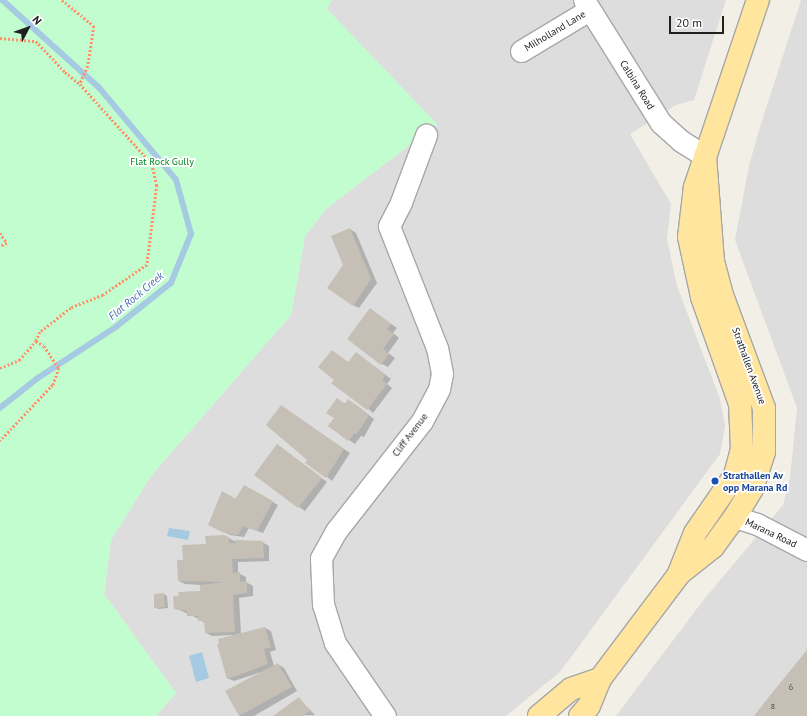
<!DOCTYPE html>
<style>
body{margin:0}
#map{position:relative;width:807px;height:716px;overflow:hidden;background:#f1efe6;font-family:"PT Sans",sans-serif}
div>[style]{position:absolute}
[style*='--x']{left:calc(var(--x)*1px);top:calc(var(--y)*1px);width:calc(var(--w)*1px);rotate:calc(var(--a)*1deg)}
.residential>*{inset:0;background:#dedddd}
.park>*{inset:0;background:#c2fdd0}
.water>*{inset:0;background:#a5cae1}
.shadow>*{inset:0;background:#0003}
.stream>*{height:5.5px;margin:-2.75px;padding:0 2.75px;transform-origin:2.75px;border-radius:2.75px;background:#a5cae1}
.building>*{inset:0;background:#c6bfb5}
.path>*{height:2.5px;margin-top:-1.25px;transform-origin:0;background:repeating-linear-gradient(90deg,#ff916a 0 2px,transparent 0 4px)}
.roads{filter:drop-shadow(1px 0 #a7a7a7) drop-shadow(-1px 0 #a7a7a7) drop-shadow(0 1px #a7a7a7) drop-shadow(0 -1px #a7a7a7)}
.minor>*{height:21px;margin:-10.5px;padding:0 10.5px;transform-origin:10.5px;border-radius:10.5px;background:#fff}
.major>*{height:22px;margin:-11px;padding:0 11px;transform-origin:11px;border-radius:11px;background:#ffe59e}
.dots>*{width:11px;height:11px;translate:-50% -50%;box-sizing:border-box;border:2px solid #fff;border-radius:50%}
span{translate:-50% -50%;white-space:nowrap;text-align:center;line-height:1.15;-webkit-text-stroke:3.5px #fff;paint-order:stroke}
.number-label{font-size:8px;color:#4a4845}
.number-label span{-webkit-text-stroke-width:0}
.street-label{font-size:10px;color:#202020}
.park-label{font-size:10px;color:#058725}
.transit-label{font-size:10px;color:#164399;font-weight:700}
.left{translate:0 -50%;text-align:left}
.water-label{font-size:11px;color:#466cb6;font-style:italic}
.north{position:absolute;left:8px;top:8px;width:40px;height:40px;-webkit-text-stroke:3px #fff;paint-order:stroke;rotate:49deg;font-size:11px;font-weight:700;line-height:16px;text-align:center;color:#202020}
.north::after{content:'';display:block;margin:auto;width:14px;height:18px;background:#202020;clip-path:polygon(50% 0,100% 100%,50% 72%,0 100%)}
.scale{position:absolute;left:669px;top:16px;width:55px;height:18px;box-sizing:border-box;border:2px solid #202020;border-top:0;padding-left:5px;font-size:12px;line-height:14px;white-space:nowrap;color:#202020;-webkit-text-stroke:3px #fff;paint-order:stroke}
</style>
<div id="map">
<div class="residential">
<div style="clip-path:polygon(332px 0,726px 0,694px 100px,676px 105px,630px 134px,671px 204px,667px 239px,677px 286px,720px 399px,725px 426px,720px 454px,560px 672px,506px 716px,156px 716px,176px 693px,104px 594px,111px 540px,151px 476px,291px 315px,305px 236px,326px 209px,437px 124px,326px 9px)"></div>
<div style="clip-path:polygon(801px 0,807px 0,807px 716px,616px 716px,702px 602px,783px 505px,790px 478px,797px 408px,735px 240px,749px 166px,760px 127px)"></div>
</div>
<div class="park">
<div style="clip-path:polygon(0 0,332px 0,327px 9px,437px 124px,326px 209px,305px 236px,291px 315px,151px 476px,111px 540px,104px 594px,176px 693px,156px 716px,0 716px)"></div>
</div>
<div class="water">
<div style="clip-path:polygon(169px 528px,190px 531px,188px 540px,167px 536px)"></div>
<div style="clip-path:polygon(202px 652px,209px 678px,196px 682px,189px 656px)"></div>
</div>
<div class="shadow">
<div style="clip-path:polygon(350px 229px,356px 233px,377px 283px,359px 308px,353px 305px,344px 265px)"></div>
<div style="clip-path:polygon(376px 313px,397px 328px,393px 333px,399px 338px,388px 353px,395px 358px,388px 367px,382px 364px)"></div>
<div style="clip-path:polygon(332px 351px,349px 363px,362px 357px,391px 379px,387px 384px,392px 388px,373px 413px,335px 379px)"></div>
<div style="clip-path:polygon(344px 403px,355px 404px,374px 419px,364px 437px,361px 436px,355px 444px,329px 426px)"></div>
<div style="clip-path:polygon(287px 410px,350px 453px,332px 481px,308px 460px)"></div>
<div style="clip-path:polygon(278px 445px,327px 482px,305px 511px,255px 475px)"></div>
<div style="clip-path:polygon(244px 486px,278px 505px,263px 533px,249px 528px,244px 537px,230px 535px,216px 528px)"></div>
<div style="clip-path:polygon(229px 538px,236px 542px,262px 542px,269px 546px,269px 561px,238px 562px,238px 573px,246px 577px,246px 582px,253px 586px,253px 596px,239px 598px,241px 634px,265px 628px,271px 631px,276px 650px,270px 652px,274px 666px,278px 664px,284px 668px,297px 691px,254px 716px,240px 716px,227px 692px,261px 672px,234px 681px,227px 678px,233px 635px,212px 636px,206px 633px,206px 624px,199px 619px,175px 608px,180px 597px,201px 592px,201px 585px,185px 584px,179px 581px,184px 561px,207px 545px)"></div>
<div style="clip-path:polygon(164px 594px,167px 596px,168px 608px,158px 609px,155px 607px,155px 595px)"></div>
<div style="clip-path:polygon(299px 699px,315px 715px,274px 716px)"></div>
</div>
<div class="stream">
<div style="--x:0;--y:408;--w:48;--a:-38.3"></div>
<div style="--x:38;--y:378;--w:93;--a:-33.2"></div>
<div style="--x:116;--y:327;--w:70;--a:-38.7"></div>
<div style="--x:171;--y:283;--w:53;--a:-67.8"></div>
<div style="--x:191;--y:234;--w:56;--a:-105.5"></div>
<div style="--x:176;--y:180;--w:120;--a:-129.9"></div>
<div style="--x:99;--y:88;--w:131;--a:-137.8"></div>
</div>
<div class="building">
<div style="clip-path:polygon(350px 228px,371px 279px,353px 306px,327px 288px,343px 265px,331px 236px)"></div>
<div style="clip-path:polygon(370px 308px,391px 324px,387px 329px,394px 334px,383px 349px,389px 354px,381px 365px,347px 339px)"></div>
<div style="clip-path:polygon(332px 350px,348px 362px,356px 352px,385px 375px,382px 380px,387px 384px,367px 410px,331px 383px,334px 380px,318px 367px)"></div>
<div style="clip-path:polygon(337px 398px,345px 404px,348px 399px,369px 415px,357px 434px,355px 433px,348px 441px,328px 426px,334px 418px,326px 413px)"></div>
<div style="clip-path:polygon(281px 405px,344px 449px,326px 478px,305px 463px,307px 460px,266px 425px)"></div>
<div style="clip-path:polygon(277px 444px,322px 478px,298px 508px,254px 475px)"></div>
<div style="clip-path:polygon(244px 485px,273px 501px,257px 531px,243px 526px,238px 535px,222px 532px,208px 525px,222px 491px,236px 499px)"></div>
<div style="clip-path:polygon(224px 535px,229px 537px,229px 543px,236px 543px,235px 540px,263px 541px,264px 558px,232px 559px,233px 573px,240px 572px,240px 582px,247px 581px,247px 593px,233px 595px,235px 632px,205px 633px,204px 621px,198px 621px,198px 616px,187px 616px,187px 611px,174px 609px,173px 596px,179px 596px,178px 592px,200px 591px,200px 585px,224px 582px,178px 581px,177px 560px,183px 560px,182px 545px,206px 544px,205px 536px)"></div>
<div style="clip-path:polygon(164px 593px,165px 607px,154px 608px,154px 594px)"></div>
<div style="clip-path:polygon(265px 627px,271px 647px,264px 649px,268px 664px,227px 679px,217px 644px,219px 644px,218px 639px)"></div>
<div style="clip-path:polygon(807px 650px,807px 716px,754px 716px,768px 698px)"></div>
<div style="clip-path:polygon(278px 663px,292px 687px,239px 716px,225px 691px)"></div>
<div style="clip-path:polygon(299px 697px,310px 711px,303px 716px,273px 716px)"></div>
</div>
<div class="path">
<div style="--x:62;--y:0;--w:41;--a:39.1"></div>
<div style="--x:94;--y:26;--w:40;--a:98.5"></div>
<div style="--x:88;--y:66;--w:20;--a:114"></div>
<div style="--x:0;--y:38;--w:36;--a:5"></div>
<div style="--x:36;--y:41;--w:42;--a:46.9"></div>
<div style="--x:65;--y:72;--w:19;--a:39"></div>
<div style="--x:80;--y:84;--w:108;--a:48"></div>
<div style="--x:152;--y:164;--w:22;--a:77"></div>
<div style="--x:157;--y:185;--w:81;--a:97.1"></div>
<div style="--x:147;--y:265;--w:53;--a:145.7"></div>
<div style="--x:103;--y:295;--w:35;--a:158"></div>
<div style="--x:71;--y:308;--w:39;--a:142"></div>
<div style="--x:40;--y:332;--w:10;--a:114"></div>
<div style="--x:36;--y:341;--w:9;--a:32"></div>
<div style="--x:44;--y:346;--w:27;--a:56"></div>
<div style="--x:59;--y:368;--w:18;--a:109"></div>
<div style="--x:53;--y:385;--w:77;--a:133.4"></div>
<div style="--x:0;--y:233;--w:12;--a:55"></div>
<div style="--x:7;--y:243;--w:8;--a:150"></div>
<div style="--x:0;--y:368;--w:21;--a:-23"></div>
<div style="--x:19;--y:360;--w:25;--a:-48"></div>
</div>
<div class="roads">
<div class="minor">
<div style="--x:584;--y:0;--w:145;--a:58"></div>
<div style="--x:661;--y:123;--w:27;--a:42"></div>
<div style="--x:681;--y:141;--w:28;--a:32"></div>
<div style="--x:521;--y:51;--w:79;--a:-31.1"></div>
<div style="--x:735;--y:517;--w:23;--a:18"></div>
<div style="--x:757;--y:524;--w:56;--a:27.5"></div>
<div style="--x:385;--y:716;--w:88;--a:-124.4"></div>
<div style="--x:335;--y:643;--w:41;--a:-107.1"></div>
<div style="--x:323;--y:604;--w:46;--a:-92.5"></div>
<div style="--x:321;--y:558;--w:31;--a:-61"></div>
<div style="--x:336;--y:531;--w:140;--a:-52"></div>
<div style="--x:422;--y:421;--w:36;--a:-62"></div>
<div style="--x:439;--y:389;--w:16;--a:-79"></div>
<div style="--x:442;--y:373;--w:25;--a:-101"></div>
<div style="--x:437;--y:348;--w:131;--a:-111.5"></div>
<div style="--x:389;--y:226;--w:27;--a:-63"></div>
<div style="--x:401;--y:202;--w:72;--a:-69.5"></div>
</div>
<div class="major">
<div style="--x:679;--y:573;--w:43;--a:-68.2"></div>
<div style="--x:695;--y:533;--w:70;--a:-55.4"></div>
<div style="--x:735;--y:475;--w:27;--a:-75"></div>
<div style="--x:742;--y:449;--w:45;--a:-92.5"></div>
<div style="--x:740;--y:404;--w:114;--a:-109.6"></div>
<div style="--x:702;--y:297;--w:61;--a:-102.2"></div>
<div style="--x:689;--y:237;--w:50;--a:-83.2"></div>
<div style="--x:695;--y:187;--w:197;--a:-71.4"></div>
<div style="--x:539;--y:716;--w:42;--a:-40.2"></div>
<div style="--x:571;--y:689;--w:31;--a:-19"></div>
<div style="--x:580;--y:716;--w:13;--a:-48"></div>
<div style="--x:589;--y:706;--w:29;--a:-68"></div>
<div style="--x:600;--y:679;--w:131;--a:-53"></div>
<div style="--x:679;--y:574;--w:43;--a:-38.5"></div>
<div style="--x:713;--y:547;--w:37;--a:-54"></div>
<div style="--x:735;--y:517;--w:33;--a:-59"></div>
<div style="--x:752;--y:489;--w:39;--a:-72"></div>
<div style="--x:764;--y:452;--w:44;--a:-90"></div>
<div style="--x:764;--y:408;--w:121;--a:-110.4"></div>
<div style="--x:722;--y:295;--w:34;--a:-105"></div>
<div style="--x:713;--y:262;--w:106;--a:-94.3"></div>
</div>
</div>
<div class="dots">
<div style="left:715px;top:481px;background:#1a4fb4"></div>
</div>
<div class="number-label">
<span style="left:791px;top:688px">6</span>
<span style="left:773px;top:707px">8</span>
</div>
<div class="street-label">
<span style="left:555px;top:31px;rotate:-31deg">Milholland Lane</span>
<span style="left:637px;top:85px;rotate:58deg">Calbina Road</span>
<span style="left:749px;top:366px;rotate:70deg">Strathallen Avenue</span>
<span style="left:410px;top:435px;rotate:-53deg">Cliff Avenue</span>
<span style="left:771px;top:533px;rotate:25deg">Marana Road</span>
</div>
<div class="park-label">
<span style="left:162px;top:162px">Flat Rock Gully</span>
</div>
<div class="transit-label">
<span class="left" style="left:723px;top:481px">Strathallen Av<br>opp Marana Rd</span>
</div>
<div class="water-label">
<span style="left:136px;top:296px;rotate:-40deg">Flat Rock Creek</span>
</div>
<div class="north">N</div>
<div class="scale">20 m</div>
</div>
